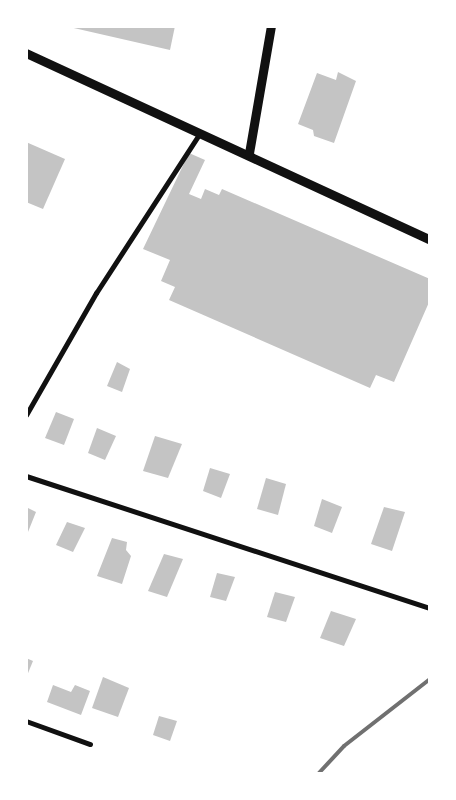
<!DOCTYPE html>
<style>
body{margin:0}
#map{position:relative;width:456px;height:800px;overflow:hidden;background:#fff;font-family:"PT Sans Narrow",sans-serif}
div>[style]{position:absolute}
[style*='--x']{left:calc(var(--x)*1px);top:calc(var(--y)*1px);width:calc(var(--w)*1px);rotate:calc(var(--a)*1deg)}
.building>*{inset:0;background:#c4c4c4}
.minor>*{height:5px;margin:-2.5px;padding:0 2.5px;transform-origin:2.5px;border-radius:2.5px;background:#111}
.tertiary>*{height:9px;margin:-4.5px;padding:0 4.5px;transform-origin:4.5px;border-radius:4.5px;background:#111}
.rail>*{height:4px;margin:-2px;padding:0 2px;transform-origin:2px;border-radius:2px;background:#707070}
span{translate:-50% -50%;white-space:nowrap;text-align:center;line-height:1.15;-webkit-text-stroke:4.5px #fff;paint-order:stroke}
.frame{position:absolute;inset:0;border:28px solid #fff;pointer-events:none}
</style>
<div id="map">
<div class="building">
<div style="clip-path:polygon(65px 26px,175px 26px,170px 50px)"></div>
<div style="clip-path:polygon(338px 72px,356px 81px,334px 143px,314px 136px,313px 130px,298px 124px,317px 73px,336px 80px)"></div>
<div style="clip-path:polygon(26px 142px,65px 159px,43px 209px,26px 202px)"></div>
<div style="clip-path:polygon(189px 153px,205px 160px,189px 194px,201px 199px,205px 189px,219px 195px,222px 189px,430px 279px,430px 300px,394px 382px,376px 375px,370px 388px,169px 300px,175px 287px,161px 281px,170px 260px,143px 249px)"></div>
<div style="clip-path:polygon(117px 362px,130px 369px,122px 392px,107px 386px)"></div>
<div style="clip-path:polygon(56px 412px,74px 419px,64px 445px,45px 438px)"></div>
<div style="clip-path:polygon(97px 428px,116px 436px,105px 460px,88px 453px)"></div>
<div style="clip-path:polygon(155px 436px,182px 444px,168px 478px,143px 471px)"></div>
<div style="clip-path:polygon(210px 468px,230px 474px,221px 498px,203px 491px)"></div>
<div style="clip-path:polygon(266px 478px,286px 484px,278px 515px,257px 509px)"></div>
<div style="clip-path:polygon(322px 499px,342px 507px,332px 533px,314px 526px)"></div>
<div style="clip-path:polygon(26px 507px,36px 512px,26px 537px)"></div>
<div style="clip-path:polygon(384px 507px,405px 512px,392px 551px,371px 544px)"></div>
<div style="clip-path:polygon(67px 522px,85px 528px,73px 552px,56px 545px)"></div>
<div style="clip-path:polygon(112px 538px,127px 542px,126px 550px,131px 556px,122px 584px,97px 576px)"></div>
<div style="clip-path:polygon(164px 554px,183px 559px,167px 597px,148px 591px)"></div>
<div style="clip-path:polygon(217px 573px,235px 577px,226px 601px,210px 597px)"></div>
<div style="clip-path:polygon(275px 592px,295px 597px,286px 622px,267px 617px)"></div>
<div style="clip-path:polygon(331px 611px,356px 619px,344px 646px,320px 638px)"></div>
<div style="clip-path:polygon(26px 658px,33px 661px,26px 678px)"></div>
<div style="clip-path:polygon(103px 677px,129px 688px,118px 717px,92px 708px)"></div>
<div style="clip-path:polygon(53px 685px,71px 692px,75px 685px,90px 691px,81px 715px,47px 702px)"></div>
<div style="clip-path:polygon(159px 716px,177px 721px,170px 741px,153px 735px)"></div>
</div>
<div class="minor">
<div style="--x:26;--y:415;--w:141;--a:-60.2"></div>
<div style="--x:96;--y:293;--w:191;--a:-57"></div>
<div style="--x:26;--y:476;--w:425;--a:18.1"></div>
<div style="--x:26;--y:721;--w:68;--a:19.8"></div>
</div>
<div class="tertiary">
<div style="--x:26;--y:53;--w:445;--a:24.8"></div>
<div style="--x:249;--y:153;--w:129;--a:-80.2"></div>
</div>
<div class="rail">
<div style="--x:318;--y:774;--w:38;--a:-47"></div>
<div style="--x:344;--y:746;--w:109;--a:-37.9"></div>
</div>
<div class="frame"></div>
</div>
